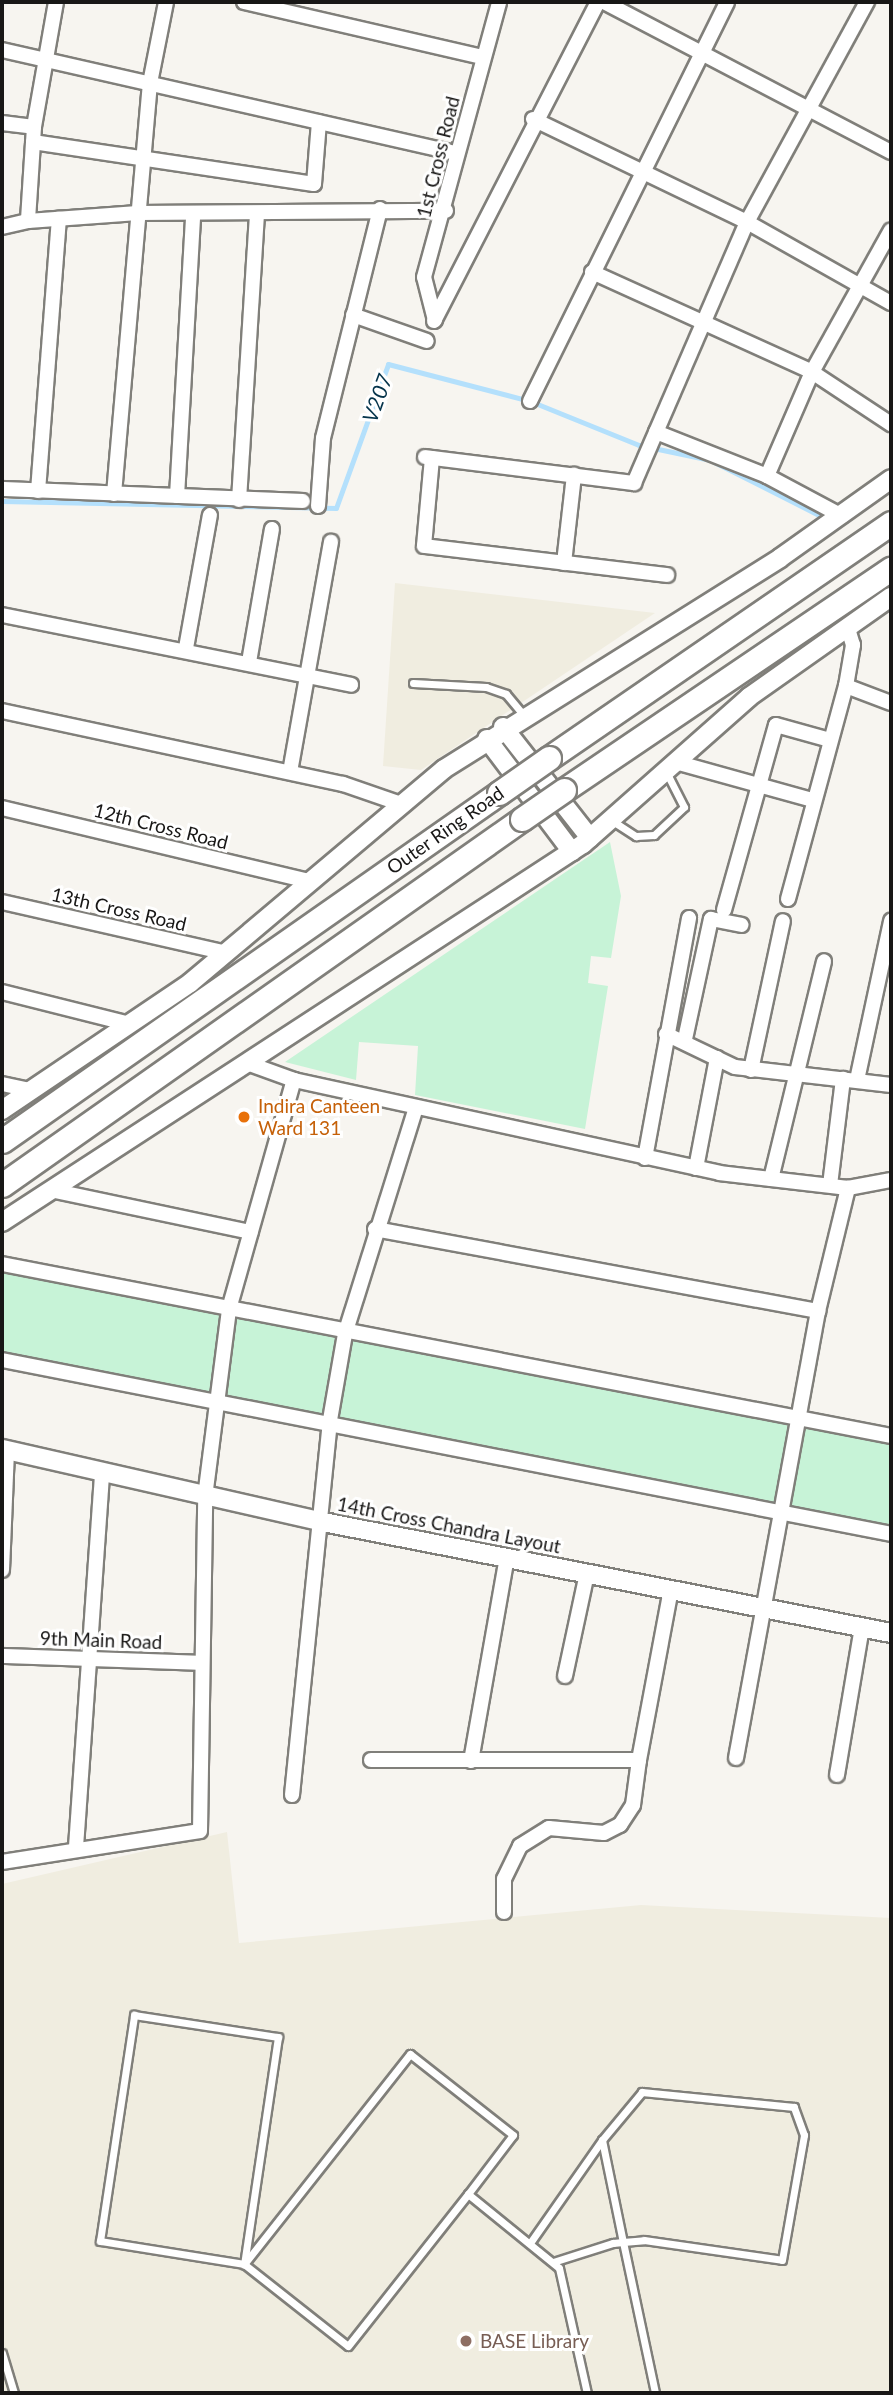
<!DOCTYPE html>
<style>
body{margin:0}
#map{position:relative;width:893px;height:2395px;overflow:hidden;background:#f7f5f0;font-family:Lato,sans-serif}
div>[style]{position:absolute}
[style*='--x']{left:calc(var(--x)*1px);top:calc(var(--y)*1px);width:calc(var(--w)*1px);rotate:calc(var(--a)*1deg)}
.built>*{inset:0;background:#f0ede0}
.green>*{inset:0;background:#c7f3d7}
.stream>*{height:5px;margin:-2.5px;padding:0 2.5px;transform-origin:2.5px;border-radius:2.5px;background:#b4e0fc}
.roads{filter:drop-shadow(2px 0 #807f7a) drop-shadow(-2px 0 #807f7a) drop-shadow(0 2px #807f7a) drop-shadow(0 -2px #807f7a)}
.service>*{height:7px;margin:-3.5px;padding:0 3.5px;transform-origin:3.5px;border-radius:3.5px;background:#fff}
.minor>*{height:14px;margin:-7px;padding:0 7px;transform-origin:7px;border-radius:7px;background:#fff}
.tertiary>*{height:18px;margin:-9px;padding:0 9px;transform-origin:9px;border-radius:9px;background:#fff}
.trunk>*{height:23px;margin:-11.5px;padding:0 11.5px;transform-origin:11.5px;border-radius:11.5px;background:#fff}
.bridges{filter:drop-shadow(2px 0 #807f7a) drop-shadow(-2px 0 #807f7a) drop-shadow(0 2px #807f7a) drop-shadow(0 -2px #807f7a)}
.trunk-bridge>*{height:23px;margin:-11.5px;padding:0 11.5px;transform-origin:11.5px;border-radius:11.5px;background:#fff}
.dots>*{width:19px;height:19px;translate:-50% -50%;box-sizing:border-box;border:4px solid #fff;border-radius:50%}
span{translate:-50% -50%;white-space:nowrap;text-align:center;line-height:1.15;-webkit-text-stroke:6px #fff;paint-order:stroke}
.street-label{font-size:19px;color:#181716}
.food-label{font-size:19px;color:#c56008}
.left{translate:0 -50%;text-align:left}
.education-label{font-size:19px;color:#785e54}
.water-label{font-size:21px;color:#05344b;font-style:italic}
.frame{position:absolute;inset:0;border:4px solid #181716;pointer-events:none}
</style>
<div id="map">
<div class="built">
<div style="clip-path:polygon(395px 583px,655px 613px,421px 770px,383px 766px)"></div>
<div style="clip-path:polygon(227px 1832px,239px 1943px,641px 1905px,891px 1918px,891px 2393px,2px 2393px,2px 1884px)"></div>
</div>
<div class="green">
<div style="clip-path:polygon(610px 842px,621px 896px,611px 958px,591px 956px,588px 983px,608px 986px,585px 1129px,415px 1095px,418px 1046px,359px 1042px,356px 1080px,285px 1062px)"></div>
<div style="clip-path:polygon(2px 1264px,891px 1436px,891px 1534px,2px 1360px)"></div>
</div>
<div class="stream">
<div style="--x:2;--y:501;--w:334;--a:1.2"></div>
<div style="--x:336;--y:508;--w:153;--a:-70.1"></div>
<div style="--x:388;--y:364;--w:147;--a:14.6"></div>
<div style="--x:530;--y:401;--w:118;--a:22"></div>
<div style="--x:639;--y:445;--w:73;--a:11.9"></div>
<div style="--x:710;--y:460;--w:124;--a:26.8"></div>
</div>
<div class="roads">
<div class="service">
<div style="--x:413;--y:683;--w:73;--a:3.1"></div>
<div style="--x:486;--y:687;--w:21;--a:19"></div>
<div style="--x:506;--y:694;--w:26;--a:50"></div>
<div style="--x:611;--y:820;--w:30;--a:33"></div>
<div style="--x:636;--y:836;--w:18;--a:-3"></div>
<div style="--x:654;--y:835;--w:41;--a:-43"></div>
<div style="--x:684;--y:807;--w:38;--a:-117"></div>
<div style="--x:134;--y:2015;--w:146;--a:8.7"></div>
<div style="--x:278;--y:2037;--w:230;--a:98.5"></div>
<div style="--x:244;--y:2264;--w:146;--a:-170.9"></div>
<div style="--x:100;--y:2241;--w:229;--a:-81.4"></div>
<div style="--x:468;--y:2194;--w:74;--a:-52.7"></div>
<div style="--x:513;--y:2135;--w:131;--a:-141.8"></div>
<div style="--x:410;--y:2054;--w:268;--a:128.3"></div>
<div style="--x:244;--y:2264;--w:132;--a:38.3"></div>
<div style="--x:348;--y:2346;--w:194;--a:-51.7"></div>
<div style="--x:468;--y:2194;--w:117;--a:39.1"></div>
<div style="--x:559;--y:2268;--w:128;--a:77.4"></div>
<div style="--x:530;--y:2243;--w:126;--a:-55"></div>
<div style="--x:553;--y:2262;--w:63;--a:-17.6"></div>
<div style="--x:613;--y:2243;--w:10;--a:-6"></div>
<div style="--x:623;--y:2242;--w:21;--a:-5"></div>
<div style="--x:644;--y:2240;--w:139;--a:8.2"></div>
<div style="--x:782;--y:2260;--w:127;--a:-80"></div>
<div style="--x:804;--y:2135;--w:30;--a:-110"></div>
<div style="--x:794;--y:2107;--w:153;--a:-174.4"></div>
<div style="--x:642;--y:2092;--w:62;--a:129.8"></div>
<div style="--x:602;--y:2140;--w:104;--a:78.4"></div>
<div style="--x:623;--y:2242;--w:154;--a:78"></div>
<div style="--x:2;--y:2353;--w:42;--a:73.3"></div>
</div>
<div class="minor">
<div style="--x:56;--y:2;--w:127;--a:100"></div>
<div style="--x:34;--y:127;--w:94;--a:93.7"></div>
<div style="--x:28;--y:221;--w:110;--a:-4.2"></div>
<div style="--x:138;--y:213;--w:308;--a:-0.4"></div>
<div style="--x:244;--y:2;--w:245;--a:13"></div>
<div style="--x:604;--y:2;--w:324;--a:27.6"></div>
<div style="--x:2;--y:50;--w:466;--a:12.8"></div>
<div style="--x:533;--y:119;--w:237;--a:25.7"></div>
<div style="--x:747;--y:222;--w:165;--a:29.4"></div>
<div style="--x:2;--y:123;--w:32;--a:7"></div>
<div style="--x:33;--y:142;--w:284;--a:8.5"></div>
<div style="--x:314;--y:184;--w:62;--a:-85.4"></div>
<div style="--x:2;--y:227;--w:27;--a:-13"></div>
<div style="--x:592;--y:272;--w:242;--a:24.4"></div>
<div style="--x:812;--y:372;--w:95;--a:33.4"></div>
<div style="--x:353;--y:315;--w:78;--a:19.4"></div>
<div style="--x:435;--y:320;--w:44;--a:-104.3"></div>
<div style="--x:424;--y:277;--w:285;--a:-74.7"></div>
<div style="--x:434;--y:321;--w:359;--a:-62.8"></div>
<div style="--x:530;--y:401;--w:445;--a:-63.7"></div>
<div style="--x:656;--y:432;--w:119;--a:21.6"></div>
<div style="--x:767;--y:476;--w:85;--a:28.1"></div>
<div style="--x:425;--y:457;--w:211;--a:7.1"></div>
<div style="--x:634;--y:483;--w:284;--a:-66.6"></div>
<div style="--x:747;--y:222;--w:251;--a:-61.4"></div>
<div style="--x:432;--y:458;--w:88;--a:95.2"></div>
<div style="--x:424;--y:546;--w:245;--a:6.8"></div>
<div style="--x:767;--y:476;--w:113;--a:-66.6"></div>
<div style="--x:812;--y:372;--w:162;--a:-60.9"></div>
<div style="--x:2;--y:489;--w:301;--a:2.3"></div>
<div style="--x:38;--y:491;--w:273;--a:-85.6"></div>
<div style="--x:114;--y:494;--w:413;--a:-85"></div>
<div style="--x:150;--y:83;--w:83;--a:-78.8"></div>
<div style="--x:177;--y:496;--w:281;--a:-86.7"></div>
<div style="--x:239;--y:500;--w:285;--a:-86.4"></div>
<div style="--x:318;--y:506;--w:68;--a:-85.8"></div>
<div style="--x:323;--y:438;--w:236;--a:-76"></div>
<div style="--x:564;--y:563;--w:89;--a:-83.5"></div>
<div style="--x:2;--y:615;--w:356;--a:11.3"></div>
<div style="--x:186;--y:648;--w:135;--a:-79.8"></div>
<div style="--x:249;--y:662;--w:135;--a:-80.2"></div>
<div style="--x:846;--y:686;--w:42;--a:-80.3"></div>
<div style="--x:853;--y:645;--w:17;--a:-107"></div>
<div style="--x:2;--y:711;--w:349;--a:12.1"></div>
<div style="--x:343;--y:784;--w:61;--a:19"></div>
<div style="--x:679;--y:763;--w:138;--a:15.5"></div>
<div style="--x:290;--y:772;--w:234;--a:-79.9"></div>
<div style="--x:2;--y:808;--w:319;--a:13.4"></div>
<div style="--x:788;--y:899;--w:221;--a:-74.8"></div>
<div style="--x:846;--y:686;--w:48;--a:20.7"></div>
<div style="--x:2;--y:902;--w:231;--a:12.8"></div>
<div style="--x:724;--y:910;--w:192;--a:-74.3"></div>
<div style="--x:776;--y:725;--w:56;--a:15.5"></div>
<div style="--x:2;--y:992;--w:131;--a:14.1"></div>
<div style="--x:666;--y:1034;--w:76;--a:25.6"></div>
<div style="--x:735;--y:1067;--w:157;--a:6.6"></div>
<div style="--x:685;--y:1039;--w:123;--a:-77.8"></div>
<div style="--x:711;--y:919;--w:31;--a:11"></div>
<div style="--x:247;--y:1063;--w:50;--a:19.9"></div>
<div style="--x:751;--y:1070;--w:152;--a:-77.9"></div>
<div style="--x:857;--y:1080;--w:163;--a:-77.9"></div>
<div style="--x:2;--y:1084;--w:30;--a:12"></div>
<div style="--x:645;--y:1158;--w:244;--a:-79.6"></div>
<div style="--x:696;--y:1168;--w:112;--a:-79.2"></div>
<div style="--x:771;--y:1179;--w:224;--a:-76.3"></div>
<div style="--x:830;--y:1185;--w:107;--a:-83"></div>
<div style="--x:51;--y:1190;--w:204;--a:11.9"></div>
<div style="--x:375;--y:1229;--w:451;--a:10.5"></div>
<div style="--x:2;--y:1264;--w:905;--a:10.95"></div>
<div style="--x:2;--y:1360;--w:906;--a:11.07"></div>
<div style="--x:2;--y:1570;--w:120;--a:-87.6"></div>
<div style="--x:2;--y:1656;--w:196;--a:2"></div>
<div style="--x:565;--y:1676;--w:105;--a:-77.9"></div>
<div style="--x:736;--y:1758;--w:454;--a:-79.6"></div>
<div style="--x:818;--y:1311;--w:127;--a:-76.3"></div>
<div style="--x:371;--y:1760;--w:268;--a:0"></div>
<div style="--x:639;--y:1760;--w:174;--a:-79.4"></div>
<div style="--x:471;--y:1761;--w:207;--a:-80"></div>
<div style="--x:837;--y:1775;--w:150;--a:-80.4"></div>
<div style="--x:292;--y:1795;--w:377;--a:-84.2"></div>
<div style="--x:330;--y:1420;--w:87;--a:-80.1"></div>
<div style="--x:345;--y:1334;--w:234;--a:-72.6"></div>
<div style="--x:76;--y:1847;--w:375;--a:-86"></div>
<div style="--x:2;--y:1862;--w:200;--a:-8.9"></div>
<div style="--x:200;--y:1831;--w:334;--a:-89.1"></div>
<div style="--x:205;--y:1497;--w:190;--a:-82.7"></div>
<div style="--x:229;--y:1309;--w:238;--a:-74.2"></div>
<div style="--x:294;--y:1080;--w:435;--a:12.3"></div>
<div style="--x:719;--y:1173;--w:130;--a:6.6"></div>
<div style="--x:848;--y:1188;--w:44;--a:-10.5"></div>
<div style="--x:504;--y:1912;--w:33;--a:-90"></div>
<div style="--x:504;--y:1879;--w:37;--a:-64"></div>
<div style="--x:520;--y:1846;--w:34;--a:-32"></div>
<div style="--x:549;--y:1828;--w:55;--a:5.2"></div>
<div style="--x:604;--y:1833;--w:18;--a:-27"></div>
<div style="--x:620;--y:1825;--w:24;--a:-57"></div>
<div style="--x:633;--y:1805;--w:45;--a:-82.4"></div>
</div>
<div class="tertiary">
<div style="--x:503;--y:727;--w:141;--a:51.9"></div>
<div style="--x:487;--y:739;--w:141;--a:53"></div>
<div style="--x:2;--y:1110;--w:227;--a:-34"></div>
<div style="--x:190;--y:983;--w:332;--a:-40.1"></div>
<div style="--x:444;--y:769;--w:397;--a:-32.1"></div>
<div style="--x:780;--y:558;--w:136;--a:-35.4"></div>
<div style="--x:2;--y:1222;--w:693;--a:-33.05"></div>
<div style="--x:583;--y:844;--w:222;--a:-41.5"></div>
<div style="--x:749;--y:697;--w:174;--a:-35.2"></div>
<div style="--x:2;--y:1449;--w:324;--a:12.8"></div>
<div style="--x:318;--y:1521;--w:584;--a:11.06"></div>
</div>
<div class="trunk">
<div style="--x:549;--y:758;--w:415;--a:-34.5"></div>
<div style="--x:564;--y:790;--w:395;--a:-34.1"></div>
<div style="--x:2;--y:1141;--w:607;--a:-35"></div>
<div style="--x:2;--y:1185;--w:636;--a:-35.14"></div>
</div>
</div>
<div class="bridges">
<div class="trunk-bridge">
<div style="--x:499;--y:793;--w:61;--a:-35"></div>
<div style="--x:522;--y:819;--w:51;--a:-34.6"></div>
</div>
</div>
<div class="dots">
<div style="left:244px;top:1117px;background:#e8710a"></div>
<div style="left:466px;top:2341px;background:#8d6e63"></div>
</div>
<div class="street-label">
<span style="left:438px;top:157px;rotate:-76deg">1st Cross Road</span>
<span style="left:161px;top:826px;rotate:14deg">12th Cross Road</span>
<span style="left:445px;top:830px;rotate:-35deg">Outer Ring Road</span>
<span style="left:119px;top:909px;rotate:13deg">13th Cross Road</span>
<span style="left:449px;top:1525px;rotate:11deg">14th Cross Chandra Layout</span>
<span style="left:101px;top:1640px;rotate:2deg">9th Main Road</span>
</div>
<div class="food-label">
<span class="left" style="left:258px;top:1117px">Indira Canteen<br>Ward 131</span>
</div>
<div class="education-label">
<span class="left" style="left:480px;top:2341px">BASE Library</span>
</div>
<div class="water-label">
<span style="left:377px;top:398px;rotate:-70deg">V207</span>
</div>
<div class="frame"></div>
</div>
